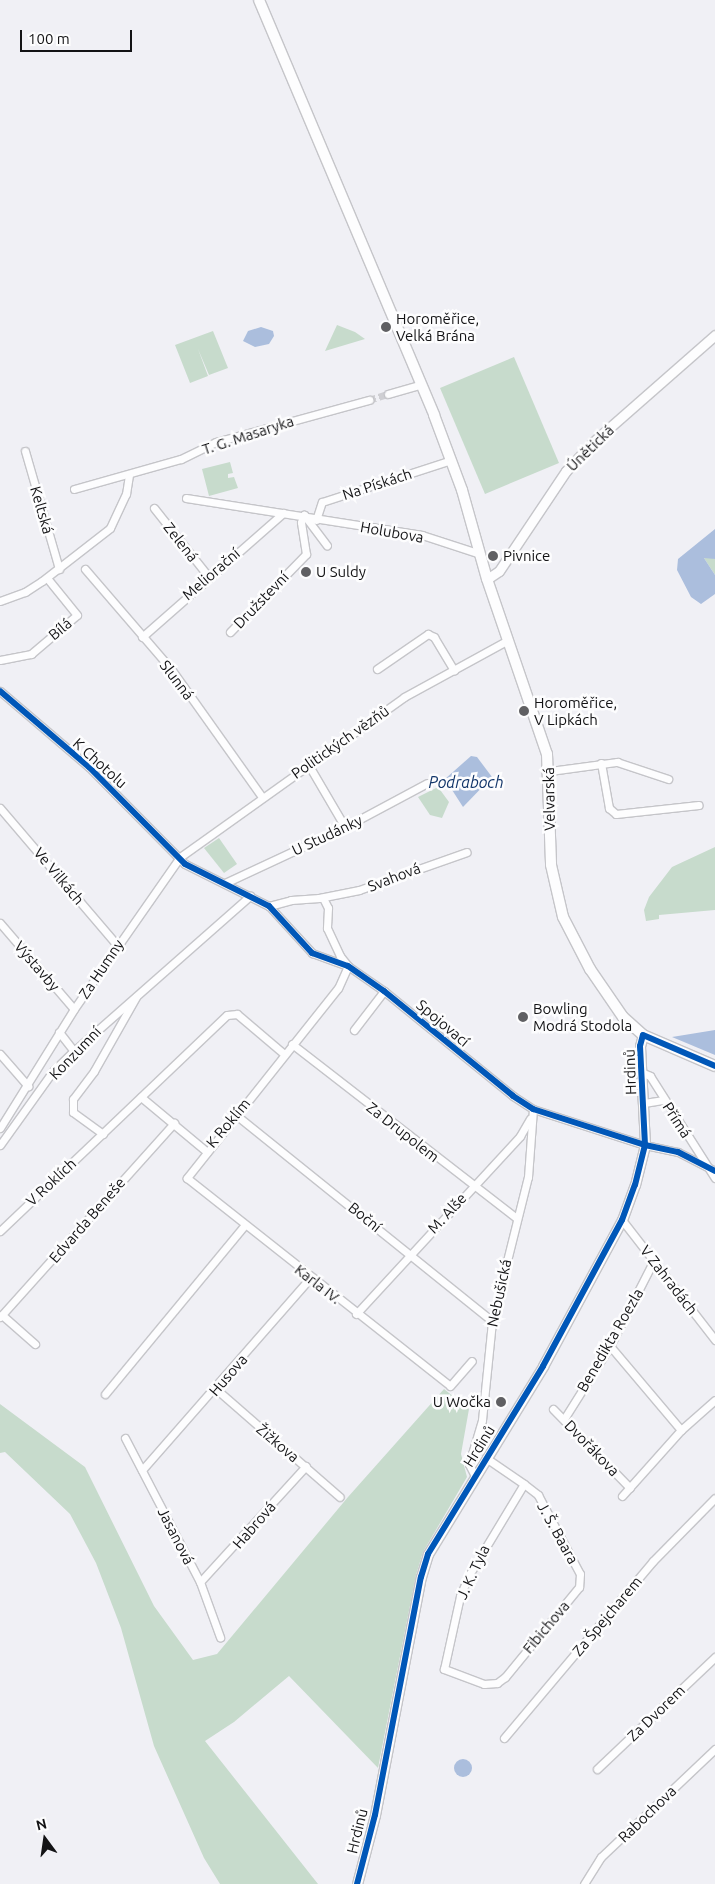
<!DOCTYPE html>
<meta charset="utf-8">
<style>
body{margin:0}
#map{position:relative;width:715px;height:1884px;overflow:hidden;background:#f0f0f5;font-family:Ubuntu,sans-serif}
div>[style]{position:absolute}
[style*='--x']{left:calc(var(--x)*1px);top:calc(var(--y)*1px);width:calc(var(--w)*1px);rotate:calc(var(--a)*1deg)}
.green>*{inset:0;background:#c7dbcc}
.water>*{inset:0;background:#abbedd}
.round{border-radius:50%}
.minor-tunnel>*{height:7px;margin-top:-3.5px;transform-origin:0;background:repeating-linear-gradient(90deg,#cfcfd3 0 7px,transparent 0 10.5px)}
.roads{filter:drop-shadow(1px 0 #c5c5c9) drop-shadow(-1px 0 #c5c5c9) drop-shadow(0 1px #c5c5c9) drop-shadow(0 -1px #c5c5c9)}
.minor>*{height:7px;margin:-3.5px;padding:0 3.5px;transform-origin:3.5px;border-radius:3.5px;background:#fdfdfe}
.tertiary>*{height:9px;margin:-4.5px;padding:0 4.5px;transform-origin:4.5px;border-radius:4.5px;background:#fdfdfe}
.secondary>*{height:10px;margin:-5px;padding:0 5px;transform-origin:5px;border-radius:5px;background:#fdfdfe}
.cycleway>*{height:6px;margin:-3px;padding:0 3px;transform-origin:3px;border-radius:3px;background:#0057b8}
.dots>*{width:14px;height:14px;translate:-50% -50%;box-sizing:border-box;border:2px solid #fdfdfe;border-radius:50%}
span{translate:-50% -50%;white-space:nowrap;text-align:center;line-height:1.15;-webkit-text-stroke:5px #fdfdfe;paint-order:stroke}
.poi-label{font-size:15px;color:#131315}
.left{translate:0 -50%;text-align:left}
.right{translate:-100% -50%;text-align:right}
.street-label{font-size:15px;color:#131315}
.water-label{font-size:16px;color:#13366a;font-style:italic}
.north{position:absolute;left:20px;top:1814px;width:50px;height:50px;-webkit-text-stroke:4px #fdfdfe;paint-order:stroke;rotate:346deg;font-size:14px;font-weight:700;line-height:20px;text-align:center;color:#131315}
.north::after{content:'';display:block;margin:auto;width:18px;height:22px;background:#131315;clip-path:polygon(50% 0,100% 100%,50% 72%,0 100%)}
.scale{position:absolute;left:20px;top:30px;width:112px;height:22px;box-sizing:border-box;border:2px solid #131315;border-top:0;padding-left:6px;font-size:15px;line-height:18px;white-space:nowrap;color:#131315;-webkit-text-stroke:4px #fdfdfe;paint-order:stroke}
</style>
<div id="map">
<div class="green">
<div style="clip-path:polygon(337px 325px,355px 332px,365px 339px,325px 351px)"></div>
<div style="clip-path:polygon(213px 331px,228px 368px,209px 375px,198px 349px,208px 376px,190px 383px,175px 345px)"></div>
<div style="clip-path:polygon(514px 357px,559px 463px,485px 494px,440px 388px)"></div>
<div style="clip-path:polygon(230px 462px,233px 473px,228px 474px,228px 478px,234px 477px,238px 488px,209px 496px,202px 469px)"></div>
<div style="clip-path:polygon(707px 556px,715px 559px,715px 575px,704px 558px)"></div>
<div style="clip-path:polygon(438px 787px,449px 802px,442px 818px,430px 815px,418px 797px)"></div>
<div style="clip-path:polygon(219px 838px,237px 864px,224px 873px,204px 848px)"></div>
<div style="clip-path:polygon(715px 847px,715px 910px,659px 915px,659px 919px,646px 921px,644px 910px,649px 897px,672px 867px)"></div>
<div style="clip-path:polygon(444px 1389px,469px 1409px,461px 1454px,467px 1477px,423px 1552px,416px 1575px,378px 1768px,289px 1676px,234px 1722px,205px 1741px,318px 1884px,220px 1884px,204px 1858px,154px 1746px,121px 1628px,96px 1563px,70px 1514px,5px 1452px,0 1453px,0 1404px,85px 1467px,154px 1606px,193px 1660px,217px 1654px,348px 1497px)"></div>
</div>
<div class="water">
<div style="clip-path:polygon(261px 327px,273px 331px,274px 336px,269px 344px,255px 347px,243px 341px,248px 331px)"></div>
<div style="clip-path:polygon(715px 529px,715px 559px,704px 558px,715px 575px,715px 594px,701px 604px,691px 597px,677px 570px,678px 559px)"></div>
<div style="clip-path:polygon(471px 756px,477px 757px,492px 777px,463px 807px,445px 779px)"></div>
<div style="clip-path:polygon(715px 1030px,715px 1055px,672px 1037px)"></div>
<div class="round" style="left:454px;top:1759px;width:18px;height:18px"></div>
</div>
<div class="minor-tunnel">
<div style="--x:369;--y:400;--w:20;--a:-18"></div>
</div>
<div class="roads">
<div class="minor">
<div style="--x:388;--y:394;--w:33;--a:-16"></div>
<div style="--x:25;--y:451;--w:123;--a:73.9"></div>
<div style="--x:74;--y:489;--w:111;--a:-15.7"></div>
<div style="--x:181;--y:459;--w:39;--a:-26"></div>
<div style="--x:216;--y:442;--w:159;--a:-15.4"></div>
<div style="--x:186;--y:498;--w:239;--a:8.9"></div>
<div style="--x:422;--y:535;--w:61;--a:18.1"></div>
<div style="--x:154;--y:508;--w:87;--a:51.5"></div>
<div style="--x:304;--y:515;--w:38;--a:53"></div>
<div style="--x:316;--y:520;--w:19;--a:-72"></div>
<div style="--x:322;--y:502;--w:136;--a:-18"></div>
<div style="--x:85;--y:569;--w:132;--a:49.3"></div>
<div style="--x:171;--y:669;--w:157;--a:54.6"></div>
<div style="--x:0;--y:601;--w:27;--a:-20"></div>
<div style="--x:25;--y:592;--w:20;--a:-33"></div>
<div style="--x:42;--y:581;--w:86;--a:-37.9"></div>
<div style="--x:110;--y:528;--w:38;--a:-65"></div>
<div style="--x:126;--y:494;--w:20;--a:-81"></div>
<div style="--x:230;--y:632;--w:109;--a:-45.7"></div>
<div style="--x:306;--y:554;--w:32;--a:-99"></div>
<div style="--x:301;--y:522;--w:8;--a:-67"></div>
<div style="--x:142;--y:637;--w:188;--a:-41.3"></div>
<div style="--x:0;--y:660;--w:32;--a:-11"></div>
<div style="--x:31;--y:654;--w:60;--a:-40.3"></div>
<div style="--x:77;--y:615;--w:48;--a:-129"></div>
<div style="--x:377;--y:669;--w:62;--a:-34.5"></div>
<div style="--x:428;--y:634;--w:7;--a:27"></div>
<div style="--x:434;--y:637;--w:39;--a:59"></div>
<div style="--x:0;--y:691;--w:117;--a:40.5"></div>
<div style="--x:89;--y:767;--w:136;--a:45.3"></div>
<div style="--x:185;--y:864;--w:94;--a:26.6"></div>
<div style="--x:269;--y:906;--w:64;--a:47.5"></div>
<div style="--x:312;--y:953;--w:38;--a:20"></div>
<div style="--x:348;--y:966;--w:44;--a:34.8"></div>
<div style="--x:384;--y:991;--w:166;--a:39.1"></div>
<div style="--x:513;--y:1096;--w:24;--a:33"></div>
<div style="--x:533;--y:1109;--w:118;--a:17.8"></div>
<div style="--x:645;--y:1145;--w:34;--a:12"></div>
<div style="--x:678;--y:1152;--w:42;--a:27.2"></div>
<div style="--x:601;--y:763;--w:46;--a:79.9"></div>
<div style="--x:609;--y:808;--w:9;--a:41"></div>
<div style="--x:616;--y:814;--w:83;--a:-6.2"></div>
<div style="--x:308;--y:764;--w:73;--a:59.6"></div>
<div style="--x:550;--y:771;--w:68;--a:-7.7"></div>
<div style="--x:617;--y:762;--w:54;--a:18.4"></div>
<div style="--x:0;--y:808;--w:180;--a:49.5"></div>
<div style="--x:225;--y:883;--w:132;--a:-25"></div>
<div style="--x:345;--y:827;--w:93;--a:-28.2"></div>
<div style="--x:319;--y:898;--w:41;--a:-11.3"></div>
<div style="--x:359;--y:890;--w:114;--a:-19.4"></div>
<div style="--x:269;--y:906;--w:23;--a:-15"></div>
<div style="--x:291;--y:900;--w:32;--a:-4"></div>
<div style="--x:323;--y:898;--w:11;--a:63"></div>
<div style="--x:328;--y:908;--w:20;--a:93"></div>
<div style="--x:327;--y:928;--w:31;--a:65"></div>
<div style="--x:340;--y:956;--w:13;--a:51"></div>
<div style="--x:0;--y:923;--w:113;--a:49.3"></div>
<div style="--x:348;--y:966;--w:24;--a:114"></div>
<div style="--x:338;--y:988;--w:243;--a:128.5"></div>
<div style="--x:187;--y:1178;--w:335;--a:38.3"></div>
<div style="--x:450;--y:1386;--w:33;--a:-49"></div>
<div style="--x:354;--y:1030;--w:49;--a:-52.4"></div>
<div style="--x:59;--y:1032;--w:24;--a:52"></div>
<div style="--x:292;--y:1044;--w:284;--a:37.8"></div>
<div style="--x:0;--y:1054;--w:43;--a:48.8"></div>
<div style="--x:641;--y:1072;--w:10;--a:24"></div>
<div style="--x:650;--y:1076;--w:121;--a:57.5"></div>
<div style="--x:141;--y:1097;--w:86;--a:39.8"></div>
<div style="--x:644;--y:1103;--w:20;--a:-9"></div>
<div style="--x:236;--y:1115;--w:329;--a:38.8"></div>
<div style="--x:0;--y:1128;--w:140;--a:-58.1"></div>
<div style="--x:74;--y:1009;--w:185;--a:-55.1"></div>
<div style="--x:180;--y:857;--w:275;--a:-35.5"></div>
<div style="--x:404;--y:697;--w:119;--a:-28.7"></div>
<div style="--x:103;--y:1134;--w:37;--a:-144"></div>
<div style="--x:73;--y:1112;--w:13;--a:-90"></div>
<div style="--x:73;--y:1099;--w:35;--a:-53"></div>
<div style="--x:94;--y:1071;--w:85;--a:-60.4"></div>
<div style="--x:0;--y:1145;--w:91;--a:-54.4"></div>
<div style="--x:53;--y:1071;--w:29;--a:-44"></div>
<div style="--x:74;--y:1051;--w:235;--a:-41.4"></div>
<div style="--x:622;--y:1220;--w:152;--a:52.2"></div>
<div style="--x:0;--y:1231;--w:313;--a:-43.6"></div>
<div style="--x:227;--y:1015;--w:10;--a:-6"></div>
<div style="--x:237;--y:1014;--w:62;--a:40.4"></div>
<div style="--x:356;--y:1314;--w:242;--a:-47.3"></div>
<div style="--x:520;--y:1136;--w:20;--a:-60"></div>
<div style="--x:2;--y:1315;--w:44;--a:41.3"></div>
<div style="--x:0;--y:1317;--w:261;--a:-48.1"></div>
<div style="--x:610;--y:1346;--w:110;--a:49.8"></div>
<div style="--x:216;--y:1389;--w:164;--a:41.1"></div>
<div style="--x:105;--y:1394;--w:219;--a:-50.4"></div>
<div style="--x:553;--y:1409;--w:110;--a:45.7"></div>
<div style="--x:564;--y:1419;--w:86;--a:-57.8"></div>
<div style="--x:610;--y:1346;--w:97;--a:-62.9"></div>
<div style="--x:125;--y:1438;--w:162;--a:62.5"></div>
<div style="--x:200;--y:1582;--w:59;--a:70"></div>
<div style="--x:486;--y:1458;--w:46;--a:34.4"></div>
<div style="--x:524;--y:1484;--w:18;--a:38"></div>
<div style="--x:538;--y:1495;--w:89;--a:62"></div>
<div style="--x:580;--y:1574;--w:13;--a:94"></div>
<div style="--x:579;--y:1587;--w:117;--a:129.4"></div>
<div style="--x:505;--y:1677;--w:10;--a:143"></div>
<div style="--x:497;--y:1683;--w:13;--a:176"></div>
<div style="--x:484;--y:1684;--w:43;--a:-159.4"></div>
<div style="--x:444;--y:1669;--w:75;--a:-77.6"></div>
<div style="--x:460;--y:1596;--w:23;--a:-67"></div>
<div style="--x:469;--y:1575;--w:106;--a:-58.9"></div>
<div style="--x:142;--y:1470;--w:255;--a:-48.8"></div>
<div style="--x:475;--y:1476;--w:13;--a:-117"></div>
<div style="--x:469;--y:1464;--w:46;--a:-73.5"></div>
<div style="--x:482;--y:1420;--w:100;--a:-84.2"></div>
<div style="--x:492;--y:1321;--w:148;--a:-76"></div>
<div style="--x:528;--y:1177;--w:68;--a:-85.8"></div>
<div style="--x:622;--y:1496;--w:89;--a:-48.2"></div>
<div style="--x:681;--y:1430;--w:45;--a:-41.4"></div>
<div style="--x:200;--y:1582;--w:157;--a:-47.6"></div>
<div style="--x:504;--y:1738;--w:231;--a:-49.9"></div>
<div style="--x:653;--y:1561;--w:88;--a:-45.5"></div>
<div style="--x:597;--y:1769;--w:163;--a:-43.5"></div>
<div style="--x:584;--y:1884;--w:32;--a:-58"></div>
<div style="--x:601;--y:1857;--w:157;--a:-43.5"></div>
</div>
<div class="tertiary">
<div style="--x:487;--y:579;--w:14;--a:-34"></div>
<div style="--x:499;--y:571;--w:120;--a:-56.2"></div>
<div style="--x:566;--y:471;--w:37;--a:-47"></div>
<div style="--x:591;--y:444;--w:165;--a:-41.3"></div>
<div style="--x:357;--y:1884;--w:71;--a:-75.4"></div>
<div style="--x:375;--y:1815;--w:242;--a:-79.1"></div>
<div style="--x:421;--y:1577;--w:24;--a:-73"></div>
<div style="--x:428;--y:1554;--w:220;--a:-58.5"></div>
<div style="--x:543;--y:1366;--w:166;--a:-61.6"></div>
<div style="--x:622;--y:1220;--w:37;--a:-70"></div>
<div style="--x:635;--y:1185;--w:41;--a:-76"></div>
<div style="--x:645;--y:1145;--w:99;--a:-92.9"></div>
<div style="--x:640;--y:1046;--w:11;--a:-75"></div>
</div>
<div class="secondary">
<div style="--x:259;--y:0;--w:450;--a:67.1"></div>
<div style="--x:434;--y:415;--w:80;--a:69.5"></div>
<div style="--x:462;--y:490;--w:92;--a:74.3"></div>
<div style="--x:487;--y:579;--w:185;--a:71.1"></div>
<div style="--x:547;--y:754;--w:111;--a:87.9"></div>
<div style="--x:551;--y:865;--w:53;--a:77"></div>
<div style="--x:563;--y:917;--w:59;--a:62.6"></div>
<div style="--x:590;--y:969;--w:58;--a:55.5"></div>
<div style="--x:623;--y:1017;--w:27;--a:42"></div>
<div style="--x:643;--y:1035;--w:78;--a:23.3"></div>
</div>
</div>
<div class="cycleway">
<div style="--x:0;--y:691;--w:117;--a:40.5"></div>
<div style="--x:89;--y:767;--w:136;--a:45.3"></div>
<div style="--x:185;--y:864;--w:94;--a:26.6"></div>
<div style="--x:269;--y:906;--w:64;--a:47.5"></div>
<div style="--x:312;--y:953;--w:38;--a:20"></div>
<div style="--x:348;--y:966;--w:44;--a:34.8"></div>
<div style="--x:384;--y:991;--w:166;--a:39.1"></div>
<div style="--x:513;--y:1096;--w:24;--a:33"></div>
<div style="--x:533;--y:1109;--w:118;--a:17.8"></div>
<div style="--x:645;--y:1145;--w:34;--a:12"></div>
<div style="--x:678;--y:1152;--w:42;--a:27.2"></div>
<div style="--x:357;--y:1884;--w:71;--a:-75.4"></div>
<div style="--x:375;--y:1815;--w:242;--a:-79.1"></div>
<div style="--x:421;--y:1577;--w:24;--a:-73"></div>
<div style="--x:428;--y:1554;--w:220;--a:-58.5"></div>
<div style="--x:543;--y:1366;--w:166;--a:-61.6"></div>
<div style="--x:622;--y:1220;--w:37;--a:-70"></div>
<div style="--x:635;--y:1185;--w:41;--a:-76"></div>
<div style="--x:645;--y:1145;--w:99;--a:-92.9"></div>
<div style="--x:640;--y:1046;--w:11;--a:-75"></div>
<div style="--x:643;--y:1035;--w:78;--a:23.3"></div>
</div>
<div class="dots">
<div style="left:386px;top:327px;background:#606063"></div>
<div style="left:493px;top:556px;background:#606063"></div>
<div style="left:306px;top:572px;background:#606063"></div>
<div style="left:524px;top:711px;background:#606063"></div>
<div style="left:523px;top:1017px;background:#606063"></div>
<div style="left:501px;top:1402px;background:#606063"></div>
</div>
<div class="poi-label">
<span class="left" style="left:396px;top:327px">Horoměřice,<br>Velká Brána</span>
<span class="left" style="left:503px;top:556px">Pivnice</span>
<span class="left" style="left:316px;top:572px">U Suldy</span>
<span class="left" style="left:534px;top:711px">Horoměřice,<br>V Lipkách</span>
<span class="left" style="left:533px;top:1017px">Bowling<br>Modrá Stodola</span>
<span class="right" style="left:491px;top:1402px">U Wočka</span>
</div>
<div class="street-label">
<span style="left:248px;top:435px;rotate:-18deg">T. G. Masaryka</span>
<span style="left:590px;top:448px;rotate:-44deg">Únětická</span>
<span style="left:377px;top:484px;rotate:-18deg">Na Pískách</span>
<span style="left:42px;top:510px;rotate:74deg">Keltská</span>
<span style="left:392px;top:532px;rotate:10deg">Holubova</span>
<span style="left:181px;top:542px;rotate:52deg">Zelená</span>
<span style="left:211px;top:574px;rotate:-41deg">Meliorační</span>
<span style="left:261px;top:600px;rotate:-46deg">Družstevní</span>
<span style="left:60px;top:629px;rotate:-40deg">Bílá</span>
<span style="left:177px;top:680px;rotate:53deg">Slunná</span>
<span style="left:340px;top:742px;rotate:-35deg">Politických vězňů</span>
<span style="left:100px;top:763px;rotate:42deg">K Chotolu</span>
<span style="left:549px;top:799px;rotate:-91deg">Velvarská</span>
<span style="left:327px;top:835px;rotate:-25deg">U Studánky</span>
<span style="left:59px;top:876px;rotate:50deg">Ve Vilkách</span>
<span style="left:394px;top:877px;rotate:-21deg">Svahová</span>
<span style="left:37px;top:966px;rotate:49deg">Výstavby</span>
<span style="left:101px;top:969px;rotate:-56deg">Za Humny</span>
<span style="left:443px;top:1023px;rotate:40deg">Spojovací</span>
<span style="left:75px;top:1053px;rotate:-46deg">Konzumní</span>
<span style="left:630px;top:1072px;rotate:-92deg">Hrdinů</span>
<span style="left:677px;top:1120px;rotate:57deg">Přímá</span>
<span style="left:228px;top:1123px;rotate:-50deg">K Roklím</span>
<span style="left:403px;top:1132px;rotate:38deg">Za Drupolem</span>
<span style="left:51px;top:1182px;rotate:-43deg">V Roklích</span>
<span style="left:447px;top:1213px;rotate:-47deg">M. Alše</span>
<span style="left:365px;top:1217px;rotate:39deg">Boční</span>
<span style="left:87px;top:1220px;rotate:-49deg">Edvarda Beneše</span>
<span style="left:669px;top:1280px;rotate:52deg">V Zahradách</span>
<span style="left:318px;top:1284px;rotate:38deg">Karla IV.</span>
<span style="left:499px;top:1293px;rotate:-78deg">Nebušická</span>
<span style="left:610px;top:1340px;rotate:-60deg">Benedikta Roezla</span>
<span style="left:228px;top:1375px;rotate:-49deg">Husova</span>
<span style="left:278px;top:1443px;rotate:40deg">Žižkova</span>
<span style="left:479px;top:1446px;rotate:-58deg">Hrdinů</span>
<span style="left:592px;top:1448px;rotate:46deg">Dvořákova</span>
<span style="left:254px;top:1525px;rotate:-49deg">Habrová</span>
<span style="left:558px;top:1533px;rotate:61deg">J. Š. Baara</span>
<span style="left:176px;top:1536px;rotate:63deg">Jasanová</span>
<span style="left:473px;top:1572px;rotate:-65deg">J. K. Tyla</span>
<span style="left:607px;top:1616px;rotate:-50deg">Za Špejcharem</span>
<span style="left:546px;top:1627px;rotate:-50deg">Fibichova</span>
<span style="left:656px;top:1713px;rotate:-44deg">Za Dvorem</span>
<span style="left:647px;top:1814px;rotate:-44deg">Rabochova</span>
<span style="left:357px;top:1831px;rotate:-76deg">Hrdinů</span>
</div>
<div class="water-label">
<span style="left:466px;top:782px">Podraboch</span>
</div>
<div class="north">N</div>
<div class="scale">100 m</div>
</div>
